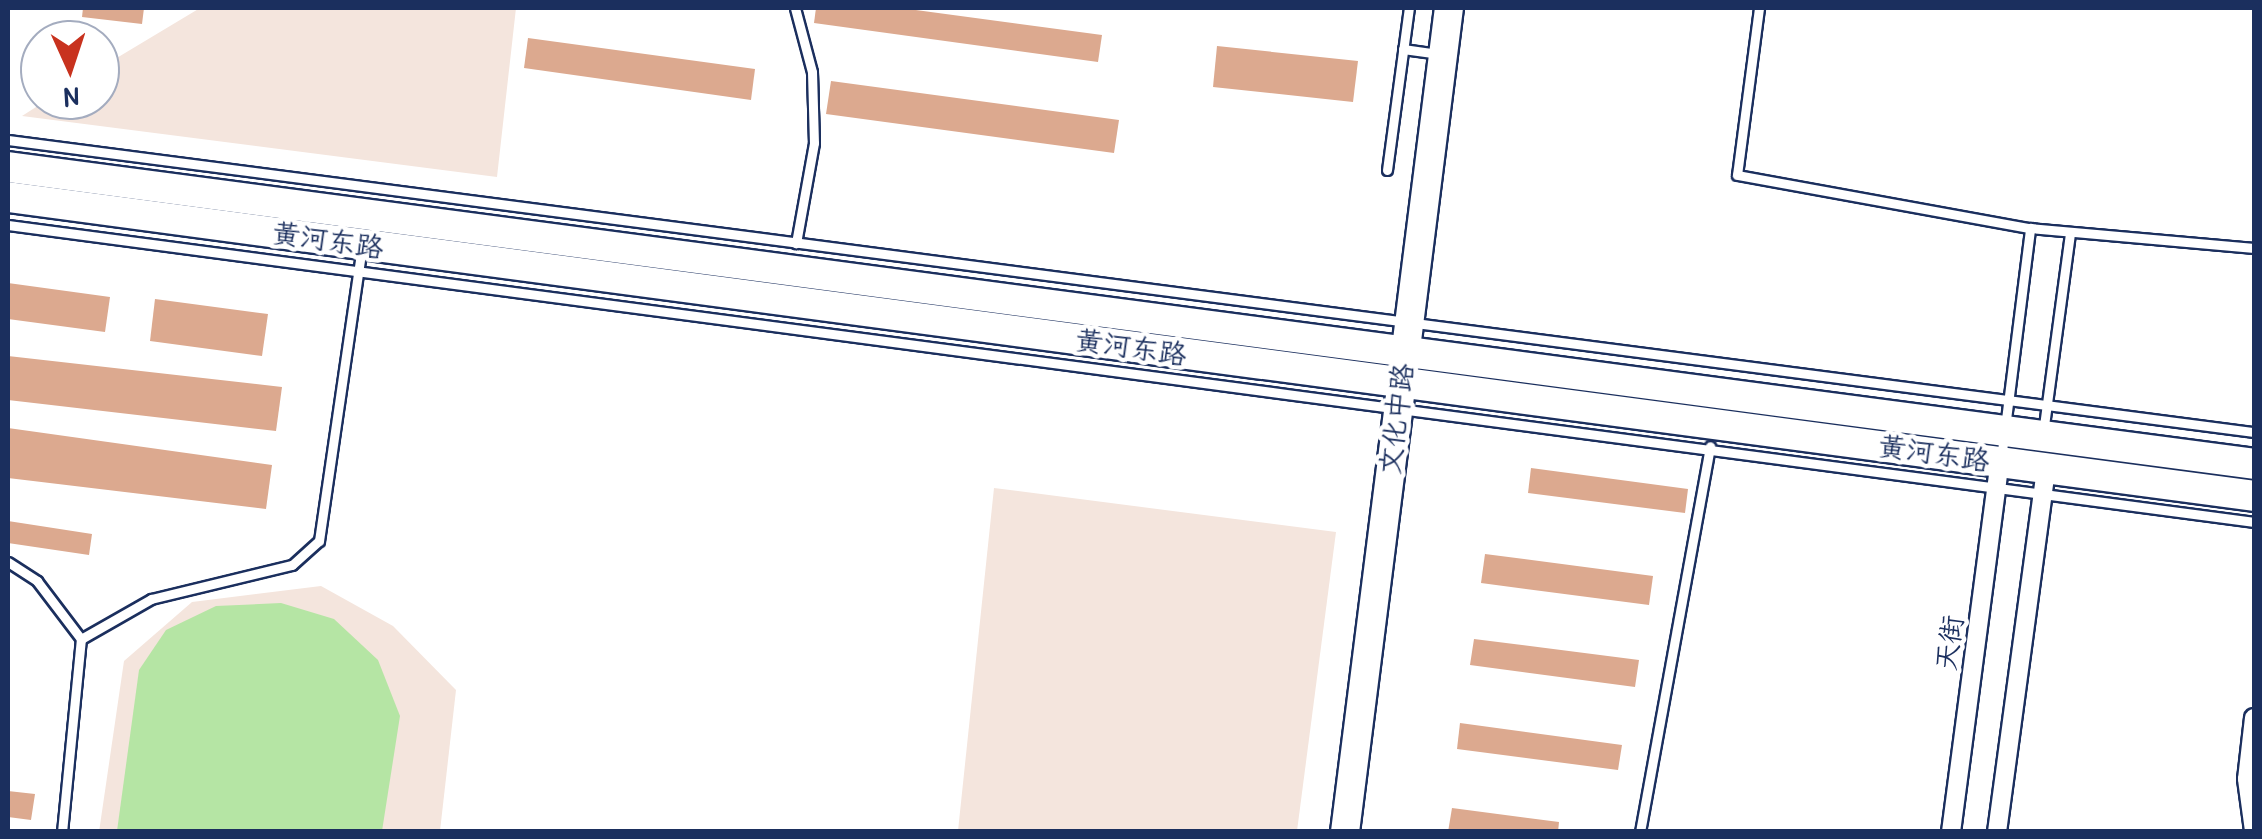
<!DOCTYPE html>
<meta charset="utf-8">
<style>
body{margin:0}
#map{position:relative;width:2262px;height:839px;overflow:hidden;background:#fff;font-family:"Patrick Hand","LXGW WenKai TC",sans-serif}
div>[style]{position:absolute}
[style*='--x']{left:calc(var(--x)*1px);top:calc(var(--y)*1px);width:calc(var(--w)*1px);rotate:calc(var(--a)*1deg)}
.built>*{inset:0;background:#f4e5dd}
.green>*{inset:0;background:#b5e5a4}
.building>*{inset:0;background:#dca98f}
.roads{filter:drop-shadow(2px 0 #1b2f5e) drop-shadow(-2px 0 #1b2f5e) drop-shadow(0 2px #1b2f5e) drop-shadow(0 -2px #1b2f5e)}
.lane>*{height:9px;margin:-4.5px;padding:0 4.5px;transform-origin:4.5px;border-radius:4.5px;background:#fff}
.street>*{height:18px;margin:-9px;padding:0 9px;transform-origin:9px;border-radius:9px;background:#fff}
.secondary>*{height:28px;margin:-14px;padding:0 14px;transform-origin:14px;border-radius:14px;background:#fff}
.primary>*{height:30px;margin:-15px;padding:0 15px;transform-origin:15px;border-radius:15px;background:#fff}
span{translate:-50% -50%;white-space:nowrap;text-align:center;line-height:1.15;-webkit-text-stroke:9px #fff;paint-order:stroke}
.street-label{font-size:28px;color:#1b2f5e}
.frame{position:absolute;inset:0;border:10px solid #1b2f5e;pointer-events:none}
.north{position:absolute;left:20px;top:20px;width:100px;height:100px;box-sizing:border-box;background:#fff;border:2px solid #a4acbf;border-radius:50%;rotate:177deg;font-size:28px;font-weight:700;line-height:40px;text-align:center;color:#1b2f5e}
.north::after{content:'';display:block;margin:auto;width:35px;height:45px;background:#c8321e;clip-path:polygon(50% 0,100% 100%,50% 72%,0 100%)}
</style>
<div id="map">
<div class="built">
<div style="clip-path:polygon(200px 8px,516px 8px,497px 177px,22px 116px,47px 100px,100px 100px,100px 68px)"></div>
<div style="clip-path:polygon(994px 488px,1336px 532px,1297px 831px,958px 831px)"></div>
<div style="clip-path:polygon(321px 586px,393px 626px,456px 690px,440px 831px,99px 832px,124px 661px,192px 602px)"></div>
</div>
<div class="green">
<div style="clip-path:polygon(281px 603px,334px 619px,378px 660px,400px 716px,382px 831px,117px 831px,139px 670px,166px 630px,216px 606px)"></div>
</div>
<div class="building">
<div style="clip-path:polygon(83px 8px,144px 8px,142px 24px,82px 17px)"></div>
<div style="clip-path:polygon(816px 8px,901px 8px,1102px 35px,1098px 62px,814px 23px)"></div>
<div style="clip-path:polygon(528px 38px,755px 69px,751px 100px,524px 68px)"></div>
<div style="clip-path:polygon(1217px 46px,1358px 61px,1353px 102px,1213px 87px)"></div>
<div style="clip-path:polygon(831px 81px,1119px 120px,1114px 153px,826px 114px)"></div>
<div style="clip-path:polygon(8px 283px,110px 297px,105px 332px,8px 319px)"></div>
<div style="clip-path:polygon(155px 299px,268px 314px,262px 356px,150px 341px)"></div>
<div style="clip-path:polygon(8px 356px,282px 387px,276px 431px,8px 400px)"></div>
<div style="clip-path:polygon(8px 428px,272px 465px,266px 509px,8px 478px)"></div>
<div style="clip-path:polygon(1531px 468px,1688px 489px,1685px 513px,1528px 493px)"></div>
<div style="clip-path:polygon(8px 521px,92px 534px,89px 555px,8px 543px)"></div>
<div style="clip-path:polygon(1485px 554px,1653px 576px,1649px 605px,1481px 583px)"></div>
<div style="clip-path:polygon(1474px 639px,1639px 660px,1635px 687px,1470px 665px)"></div>
<div style="clip-path:polygon(1460px 723px,1622px 745px,1618px 770px,1457px 749px)"></div>
<div style="clip-path:polygon(8px 791px,35px 794px,31px 820px,8px 817px)"></div>
<div style="clip-path:polygon(1452px 808px,1559px 822px,1558px 832px,1448px 832px)"></div>
</div>
<div class="roads">
<div class="lane">
<div style="--x:795;--y:8;--w:66;--a:75.1"></div>
<div style="--x:812;--y:72;--w:71;--a:88.4"></div>
<div style="--x:814;--y:143;--w:102;--a:100.2"></div>
<div style="--x:1759;--y:8;--w:168;--a:97.5"></div>
<div style="--x:1737;--y:175;--w:298;--a:10.3"></div>
<div style="--x:2030;--y:228;--w:225;--a:5.1"></div>
<div style="--x:1403;--y:49;--w:37;--a:8"></div>
<div style="--x:8;--y:140;--w:2265;--a:7.41"></div>
<div style="--x:1387;--y:170;--w:163;--a:-82.3"></div>
<div style="--x:8;--y:225;--w:2266;--a:7.53"></div>
<div style="--x:2043;--y:433;--w:202;--a:-82.3"></div>
<div style="--x:2001;--y:459;--w:233;--a:-82.8"></div>
<div style="--x:8;--y:562;--w:35;--a:33"></div>
<div style="--x:37;--y:581;--w:73;--a:52.8"></div>
<div style="--x:62;--y:832;--w:194;--a:-84.4"></div>
<div style="--x:81;--y:639;--w:81;--a:-29.7"></div>
<div style="--x:151;--y:599;--w:145;--a:-13.6"></div>
<div style="--x:292;--y:565;--w:36;--a:-42"></div>
<div style="--x:319;--y:541;--w:297;--a:-81.7"></div>
<div style="--x:1640;--y:832;--w:392;--a:-79.7"></div>
</div>
<div class="street">
<div style="--x:2254;--y:718;--w:61;--a:96.5"></div>
<div style="--x:2247;--y:779;--w:52;--a:82.3"></div>
<div style="--x:1951;--y:832;--w:373;--a:-82.5"></div>
<div style="--x:1997;--y:832;--w:367;--a:-82.3"></div>
</div>
<div class="secondary">
<div style="--x:1345;--y:832;--w:831;--a:-82.81"></div>
</div>
<div class="primary">
<div style="--x:8;--y:167;--w:2266;--a:7.53"></div>
<div style="--x:8;--y:197;--w:2266;--a:7.58"></div>
</div>
</div>
<div class="street-label">
<span style="left:328px;top:240px;rotate:8deg">黄河东路</span>
<span style="left:1131px;top:347px;rotate:8deg">黄河东路</span>
<span style="left:1396px;top:419px;rotate:-83deg">文化中路</span>
<span style="left:1934px;top:453px;rotate:8deg">黄河东路</span>
<span style="left:1949px;top:643px;rotate:-82deg">天街</span>
</div>
<div class="frame"></div>
<div class="north">N</div>
</div>
